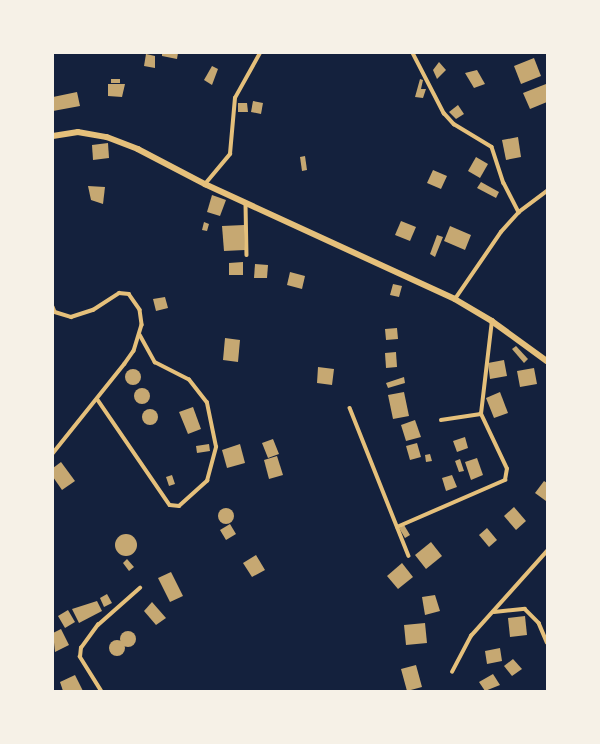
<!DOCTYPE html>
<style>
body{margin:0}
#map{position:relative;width:600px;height:744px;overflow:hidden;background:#14213d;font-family:Lato,sans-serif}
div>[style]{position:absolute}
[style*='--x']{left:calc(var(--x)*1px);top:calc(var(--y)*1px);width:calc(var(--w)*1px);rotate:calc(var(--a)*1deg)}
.building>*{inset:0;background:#c6a872}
.round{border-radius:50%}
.minor>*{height:3.5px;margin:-1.75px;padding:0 1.75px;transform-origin:1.75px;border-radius:1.75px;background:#e5c07b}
.secondary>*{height:5.5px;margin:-2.75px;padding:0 2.75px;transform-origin:2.75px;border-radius:2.75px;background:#e5c07b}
span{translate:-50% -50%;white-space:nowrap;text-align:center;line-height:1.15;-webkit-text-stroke:4px #f6f1e7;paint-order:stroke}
.frame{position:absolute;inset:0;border:54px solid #f6f1e7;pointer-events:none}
</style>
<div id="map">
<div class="building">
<div style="clip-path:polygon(162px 53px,178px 53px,177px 59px,162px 56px)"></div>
<div style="clip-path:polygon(146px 54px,155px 56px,155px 68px,144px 66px)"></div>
<div style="clip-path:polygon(534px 58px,541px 76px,521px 84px,514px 66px)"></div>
<div style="clip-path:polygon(439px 62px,446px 70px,437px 79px,433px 70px)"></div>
<div style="clip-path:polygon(212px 66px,218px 69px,212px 85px,204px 80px)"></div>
<div style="clip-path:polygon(477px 70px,485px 84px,474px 88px,465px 73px)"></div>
<div style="clip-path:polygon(111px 79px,120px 79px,120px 83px,111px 83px)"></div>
<div style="clip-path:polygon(420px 79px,423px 80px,421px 89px,426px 89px,423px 98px,415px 97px)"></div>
<div style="clip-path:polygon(108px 84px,125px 84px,122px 97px,108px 96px)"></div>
<div style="clip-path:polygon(546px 84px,547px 102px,530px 109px,523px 93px)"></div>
<div style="clip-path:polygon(77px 92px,80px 106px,53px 111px,53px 97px)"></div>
<div style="clip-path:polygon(253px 101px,263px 103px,261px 114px,251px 112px)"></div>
<div style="clip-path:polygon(238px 103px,247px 103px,248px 112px,238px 112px)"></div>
<div style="clip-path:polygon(458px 105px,464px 114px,456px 119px,449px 112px)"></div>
<div style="clip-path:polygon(518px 137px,521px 157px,506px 160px,502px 140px)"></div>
<div style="clip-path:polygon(108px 143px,109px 158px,93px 160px,92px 145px)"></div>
<div style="clip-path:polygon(305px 156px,307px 170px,302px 171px,300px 157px)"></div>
<div style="clip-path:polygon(476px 157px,488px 164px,480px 178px,468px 171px)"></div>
<div style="clip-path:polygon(433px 170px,447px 176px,441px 189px,427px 183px)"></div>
<div style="clip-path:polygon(481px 182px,499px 192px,496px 198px,477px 188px)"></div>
<div style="clip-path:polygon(88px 186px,105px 187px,103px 204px,91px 200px)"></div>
<div style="clip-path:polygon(212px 195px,226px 200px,220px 216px,207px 212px)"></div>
<div style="clip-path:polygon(401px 221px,416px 227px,410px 241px,395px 235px)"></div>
<div style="clip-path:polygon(204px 222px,209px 224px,207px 231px,202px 230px)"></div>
<div style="clip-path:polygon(244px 225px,245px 250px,224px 251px,222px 226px)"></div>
<div style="clip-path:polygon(450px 226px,471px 235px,465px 250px,444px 241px)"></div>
<div style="clip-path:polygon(437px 235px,443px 237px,435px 257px,430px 254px)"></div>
<div style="clip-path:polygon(243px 262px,243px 275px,229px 275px,229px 263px)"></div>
<div style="clip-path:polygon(255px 264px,268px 265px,267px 278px,254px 278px)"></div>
<div style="clip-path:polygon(290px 272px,305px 276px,302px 289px,287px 285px)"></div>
<div style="clip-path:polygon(393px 284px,402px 286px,399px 297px,390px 295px)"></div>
<div style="clip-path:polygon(165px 297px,168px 308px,156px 311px,153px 299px)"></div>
<div style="clip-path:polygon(397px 328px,398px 339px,386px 340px,385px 329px)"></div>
<div style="clip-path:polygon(225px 338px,240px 340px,238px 362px,223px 360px)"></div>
<div style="clip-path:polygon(516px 346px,528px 359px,524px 363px,512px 349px)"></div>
<div style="clip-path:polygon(396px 352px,397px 367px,386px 368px,385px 353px)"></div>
<div style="clip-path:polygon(504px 360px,507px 376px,490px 379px,488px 363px)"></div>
<div style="clip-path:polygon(318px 367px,334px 369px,332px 385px,317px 383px)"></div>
<div style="clip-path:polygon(534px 368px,537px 384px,520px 387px,517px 371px)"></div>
<div class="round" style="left:125px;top:369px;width:16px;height:16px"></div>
<div style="clip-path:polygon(404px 377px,405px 383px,388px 388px,386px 383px)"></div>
<div class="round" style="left:134px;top:388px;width:16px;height:16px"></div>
<div style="clip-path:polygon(404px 392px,409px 416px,393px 419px,388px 395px)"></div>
<div style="clip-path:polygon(500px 392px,508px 413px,494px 418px,486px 398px)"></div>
<div style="clip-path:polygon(193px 407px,201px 429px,188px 434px,179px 412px)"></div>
<div class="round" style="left:142px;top:409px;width:16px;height:16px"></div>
<div style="clip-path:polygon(415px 420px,421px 437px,406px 441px,401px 425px)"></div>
<div style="clip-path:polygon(465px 437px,468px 448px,457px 452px,453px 441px)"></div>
<div style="clip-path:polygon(273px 439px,279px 454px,268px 458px,262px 443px)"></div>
<div style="clip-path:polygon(417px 443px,421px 457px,410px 460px,406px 446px)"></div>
<div style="clip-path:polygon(209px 444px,210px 451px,197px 453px,196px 446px)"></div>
<div style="clip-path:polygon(240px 444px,245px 463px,227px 468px,222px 450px)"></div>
<div style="clip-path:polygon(430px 454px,432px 461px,426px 462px,425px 455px)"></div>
<div style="clip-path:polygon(277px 456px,283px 475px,269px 479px,264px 460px)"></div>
<div style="clip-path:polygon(477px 458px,483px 475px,471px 480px,465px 462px)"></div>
<div style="clip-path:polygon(460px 459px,464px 471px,459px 472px,455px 461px)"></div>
<div style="clip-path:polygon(61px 462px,75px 481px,62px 490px,53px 477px,53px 468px)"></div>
<div style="clip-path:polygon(172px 475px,175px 484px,169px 486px,166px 477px)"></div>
<div style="clip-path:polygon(452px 475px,457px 487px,446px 491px,442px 478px)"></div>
<div style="clip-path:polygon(544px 481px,547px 483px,546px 501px,535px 493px)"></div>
<div style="clip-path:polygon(514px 507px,526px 521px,516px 530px,504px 516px)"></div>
<div class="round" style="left:218px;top:508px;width:16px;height:16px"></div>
<div style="clip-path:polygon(230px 524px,236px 534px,226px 540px,220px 530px)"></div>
<div style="clip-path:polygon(404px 525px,410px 535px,405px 538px,399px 528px)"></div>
<div style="clip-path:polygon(487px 528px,497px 540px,489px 547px,479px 535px)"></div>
<div class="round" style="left:115px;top:534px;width:22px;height:22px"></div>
<div style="clip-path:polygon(431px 542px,442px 556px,426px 569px,415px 555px)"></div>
<div style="clip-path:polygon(256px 555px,265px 570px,252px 577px,243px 563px)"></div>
<div style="clip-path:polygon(127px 559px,134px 567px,129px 571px,123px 563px)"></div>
<div style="clip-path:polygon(402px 563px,413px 577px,398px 589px,387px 576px)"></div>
<div style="clip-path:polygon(171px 572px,183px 596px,170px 602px,158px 578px)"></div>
<div style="clip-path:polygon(107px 594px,112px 603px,104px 607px,100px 598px)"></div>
<div style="clip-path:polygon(435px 595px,440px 611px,425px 615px,422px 597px)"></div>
<div style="clip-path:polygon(97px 601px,102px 611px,79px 623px,72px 609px)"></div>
<div style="clip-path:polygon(152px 602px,166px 618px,156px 625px,144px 611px)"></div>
<div style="clip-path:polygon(68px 610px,75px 622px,65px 628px,58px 616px)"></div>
<div style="clip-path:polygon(525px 616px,527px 635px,510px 637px,508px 618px)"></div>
<div style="clip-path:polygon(425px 623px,427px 643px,406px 645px,404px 625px)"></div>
<div style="clip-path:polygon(61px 629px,69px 645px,55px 652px,53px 633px)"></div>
<div class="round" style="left:120px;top:631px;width:16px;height:16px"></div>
<div class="round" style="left:109px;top:640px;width:16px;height:16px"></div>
<div style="clip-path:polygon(500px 648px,502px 661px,487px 664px,485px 651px)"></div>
<div style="clip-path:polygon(513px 659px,522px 669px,512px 676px,504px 666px)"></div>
<div style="clip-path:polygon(416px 665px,422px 687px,407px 691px,401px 669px)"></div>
<div style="clip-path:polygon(493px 674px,500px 685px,485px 691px,479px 682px)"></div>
<div style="clip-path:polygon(75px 675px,83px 691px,63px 691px,60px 682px)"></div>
</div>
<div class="minor">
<div style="--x:413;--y:53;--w:68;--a:62.7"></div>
<div style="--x:444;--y:113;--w:15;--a:48"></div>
<div style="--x:454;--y:124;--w:44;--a:31.2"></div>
<div style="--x:492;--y:147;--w:38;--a:72"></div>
<div style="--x:504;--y:183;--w:33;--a:63"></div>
<div style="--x:205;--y:184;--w:39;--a:-50"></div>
<div style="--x:230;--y:154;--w:56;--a:-84.9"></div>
<div style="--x:235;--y:98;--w:51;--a:-60.9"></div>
<div style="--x:246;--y:204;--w:51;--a:88.9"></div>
<div style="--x:455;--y:299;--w:81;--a:-55.5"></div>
<div style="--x:501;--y:232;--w:27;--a:-48"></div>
<div style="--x:519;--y:212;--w:35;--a:-37"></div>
<div style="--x:53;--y:307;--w:5;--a:68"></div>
<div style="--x:55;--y:312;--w:17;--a:17"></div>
<div style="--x:71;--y:317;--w:23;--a:-18"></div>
<div style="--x:93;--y:310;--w:31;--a:-33"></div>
<div style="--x:119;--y:293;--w:10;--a:6"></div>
<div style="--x:129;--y:294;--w:19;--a:55"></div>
<div style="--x:140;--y:310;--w:15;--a:82"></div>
<div style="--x:142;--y:325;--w:27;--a:107"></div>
<div style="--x:134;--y:351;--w:16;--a:125"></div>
<div style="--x:125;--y:364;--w:115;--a:128.7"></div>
<div style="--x:98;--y:400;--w:127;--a:55.6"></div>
<div style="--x:170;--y:505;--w:9;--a:6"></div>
<div style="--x:179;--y:506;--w:38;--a:-42"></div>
<div style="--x:207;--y:481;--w:35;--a:-75"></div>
<div style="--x:216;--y:447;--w:45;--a:-101.6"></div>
<div style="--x:207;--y:403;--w:29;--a:-128"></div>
<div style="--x:189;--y:380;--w:38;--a:-153"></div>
<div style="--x:155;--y:363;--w:31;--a:-119"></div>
<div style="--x:350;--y:408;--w:159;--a:68.3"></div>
<div style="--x:441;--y:420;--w:40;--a:-8.5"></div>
<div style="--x:481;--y:414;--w:94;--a:-83.3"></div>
<div style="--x:397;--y:527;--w:118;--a:-23.5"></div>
<div style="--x:505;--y:480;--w:11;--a:-80"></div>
<div style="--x:507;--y:469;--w:61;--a:-115.3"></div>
<div style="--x:494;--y:612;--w:31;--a:-6"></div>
<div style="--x:525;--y:609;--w:20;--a:45"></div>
<div style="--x:539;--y:623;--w:21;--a:67"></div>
<div style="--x:452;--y:672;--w:41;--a:-62.2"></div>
<div style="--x:471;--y:636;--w:114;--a:-48.2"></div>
<div style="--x:101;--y:691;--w:40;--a:-122"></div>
<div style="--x:80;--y:657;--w:9;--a:-84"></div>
<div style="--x:81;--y:648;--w:29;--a:-54"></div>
<div style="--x:98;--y:625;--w:56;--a:-41.4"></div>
</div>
<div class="secondary">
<div style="--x:53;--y:136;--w:25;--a:-9"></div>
<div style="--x:78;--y:132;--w:29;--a:10"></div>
<div style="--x:107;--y:137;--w:33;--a:21"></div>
<div style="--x:138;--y:149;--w:76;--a:27.6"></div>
<div style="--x:205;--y:184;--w:275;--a:24.7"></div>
<div style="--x:455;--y:299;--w:43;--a:30.7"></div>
<div style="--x:492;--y:321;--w:68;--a:36"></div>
</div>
<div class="frame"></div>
</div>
